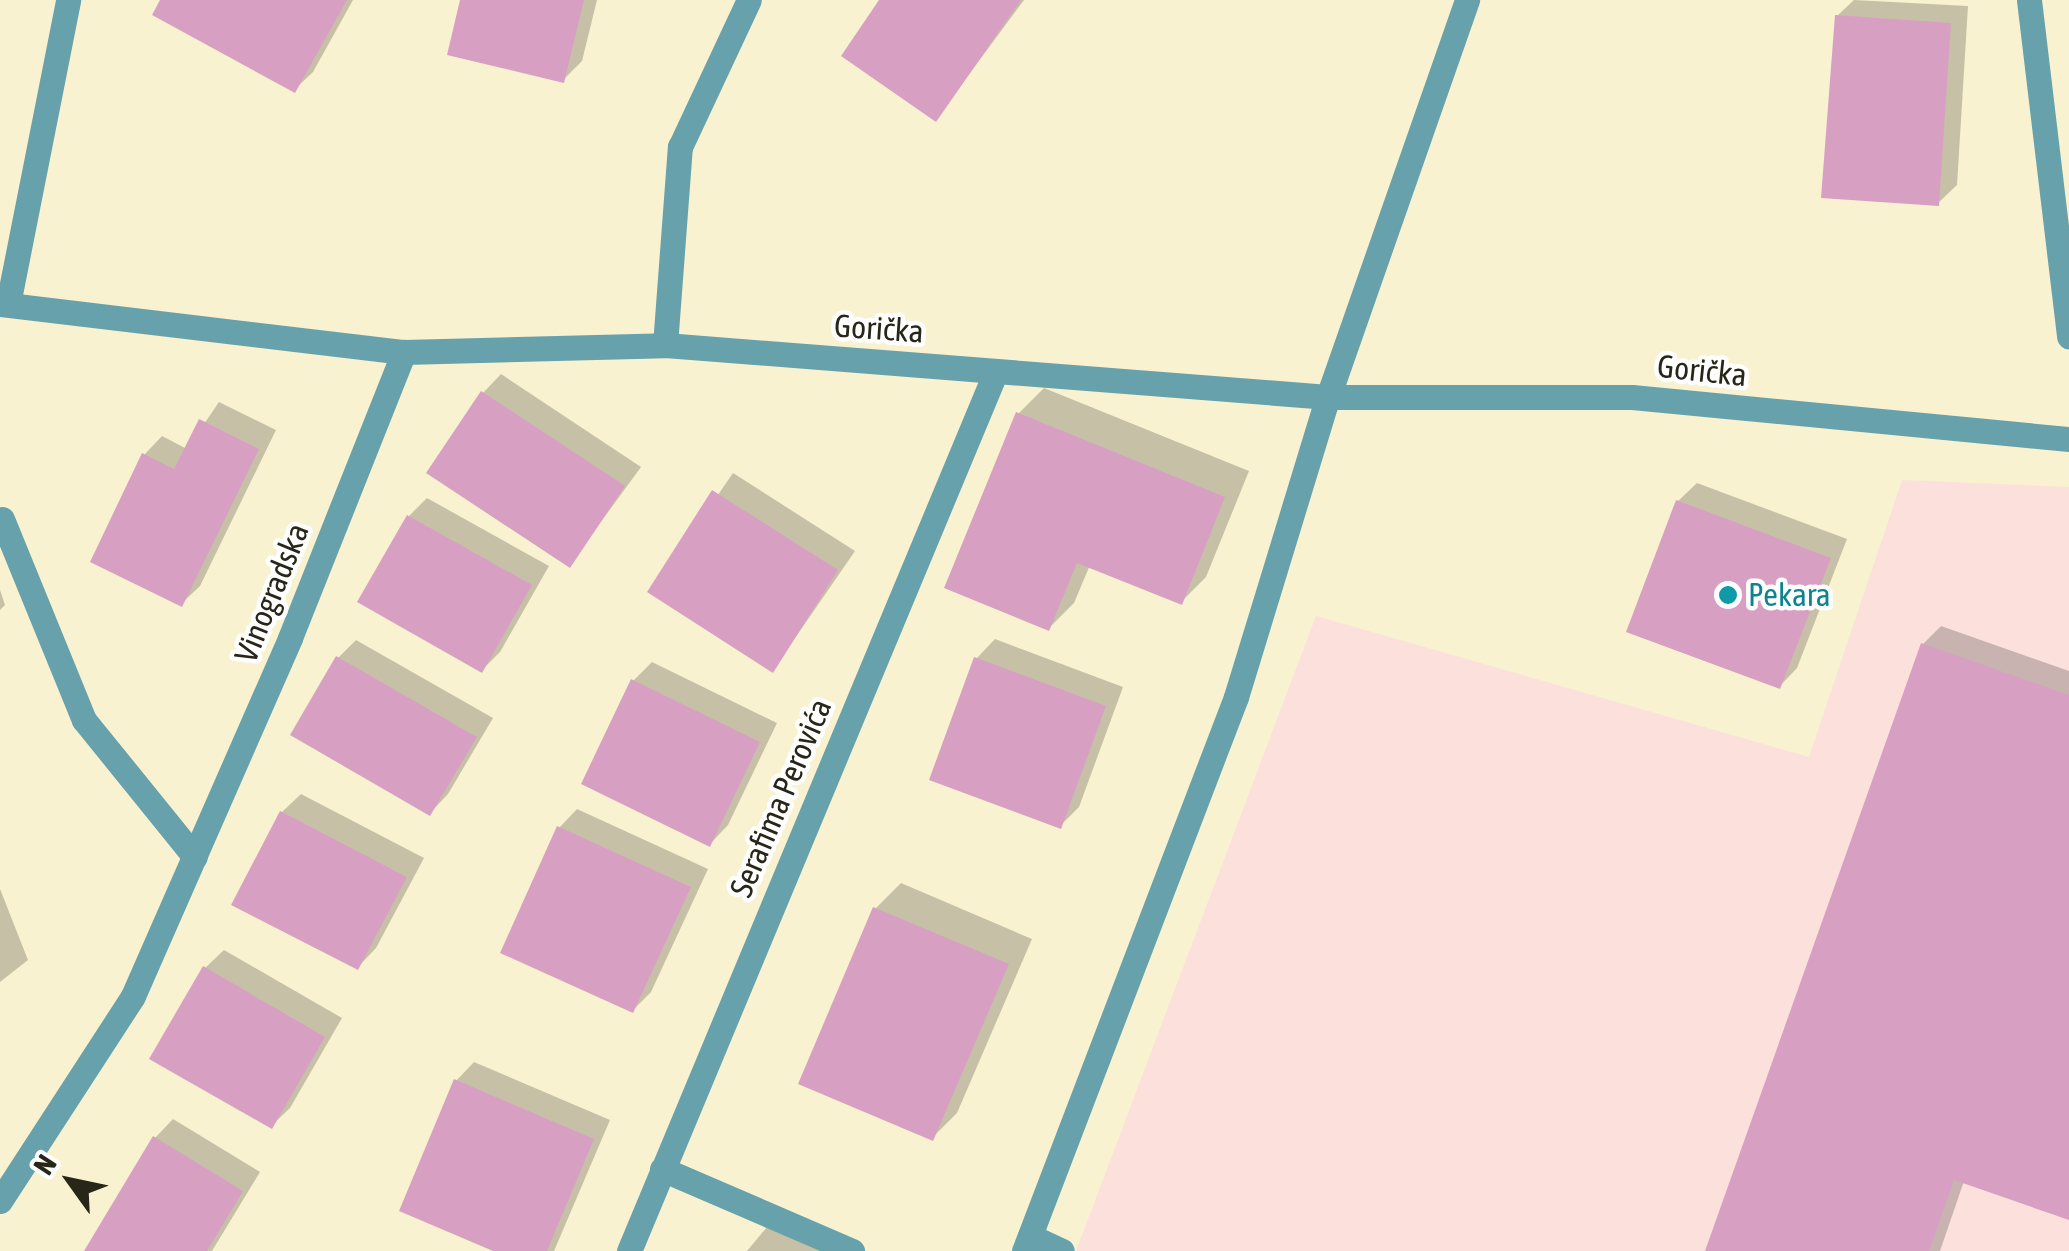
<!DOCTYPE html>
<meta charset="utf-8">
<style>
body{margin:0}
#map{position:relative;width:2069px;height:1251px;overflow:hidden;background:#f8f2d0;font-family:"Asap Condensed",sans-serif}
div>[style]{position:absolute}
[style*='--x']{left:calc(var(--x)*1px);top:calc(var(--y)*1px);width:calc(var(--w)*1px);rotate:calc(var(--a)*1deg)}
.education>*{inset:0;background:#fbe0dc}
.shadow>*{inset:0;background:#0003}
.building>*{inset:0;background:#d7a0c3}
.lane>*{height:25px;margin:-12.5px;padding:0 12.5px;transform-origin:12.5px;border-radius:12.5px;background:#67a1ab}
.street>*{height:25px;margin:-12.5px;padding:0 12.5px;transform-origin:12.5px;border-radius:12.5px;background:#67a1ab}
.dots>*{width:28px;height:28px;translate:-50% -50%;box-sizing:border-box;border:5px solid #fefefe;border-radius:50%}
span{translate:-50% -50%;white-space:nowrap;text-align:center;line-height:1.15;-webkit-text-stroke:9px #fefefe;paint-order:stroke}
.street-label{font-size:32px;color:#282519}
.culture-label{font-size:32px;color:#0d838f}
.left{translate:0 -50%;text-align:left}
.north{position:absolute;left:20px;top:1131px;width:100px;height:100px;-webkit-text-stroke:8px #fefefe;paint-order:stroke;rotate:303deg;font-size:28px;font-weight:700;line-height:40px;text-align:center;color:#282519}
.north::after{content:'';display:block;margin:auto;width:35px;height:45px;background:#282519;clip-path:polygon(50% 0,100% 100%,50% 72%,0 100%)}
</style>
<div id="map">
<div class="education">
<div style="clip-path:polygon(1902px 480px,2069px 487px,2069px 1251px,1076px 1251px,1316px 616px,1809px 757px)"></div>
</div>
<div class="shadow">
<div style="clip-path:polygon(163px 0,353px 0,313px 72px,294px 90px)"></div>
<div style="clip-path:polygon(463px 0,597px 0,582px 61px,563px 80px)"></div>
<div style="clip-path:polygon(882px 0,1024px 0,936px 119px)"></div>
<div style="clip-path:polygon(1854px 0,1968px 6px,1957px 185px,1938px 203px,1837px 16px)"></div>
<div style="clip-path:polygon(501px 374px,641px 467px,570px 564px,483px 393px)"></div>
<div style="clip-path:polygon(1044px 388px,1249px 471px,1206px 577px,1181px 602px,1090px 565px,1074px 603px,1049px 628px,1019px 413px)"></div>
<div style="clip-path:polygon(219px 402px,276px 430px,200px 586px,181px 604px,144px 455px,162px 436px,187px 449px)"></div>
<div style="clip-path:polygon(733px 473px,855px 551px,773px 670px,651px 592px)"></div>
<div style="clip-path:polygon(1697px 483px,1847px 539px,1797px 668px,1779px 687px,1678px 501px)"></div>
<div style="clip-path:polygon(427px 498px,549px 566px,500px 652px,482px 670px,409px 516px)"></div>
<div style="clip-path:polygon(0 590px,5px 605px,0 610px)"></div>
<div style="clip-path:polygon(1941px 626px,2069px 671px,2069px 1218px,1964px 1181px,1940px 1251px,1708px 1251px,1923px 644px)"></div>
<div style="clip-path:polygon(995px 639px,1123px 687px,1079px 807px,1060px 826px,932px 779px,977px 658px)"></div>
<div style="clip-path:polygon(356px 640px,493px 718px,448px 794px,430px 813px,338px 658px)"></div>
<div style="clip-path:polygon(652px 662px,777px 723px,728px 825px,710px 844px,633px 681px)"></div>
<div style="clip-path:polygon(301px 794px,424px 858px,376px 948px,358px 967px,235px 904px,282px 812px)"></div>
<div style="clip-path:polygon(577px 809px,708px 869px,651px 992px,633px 1010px,559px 828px)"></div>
<div style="clip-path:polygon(901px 883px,1032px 939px,957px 1113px,932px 1138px,875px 909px)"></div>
<div style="clip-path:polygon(0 889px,28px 960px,0 982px)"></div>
<div style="clip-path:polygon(224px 950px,342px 1018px,290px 1108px,271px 1126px,205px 968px)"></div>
<div style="clip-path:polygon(474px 1062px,610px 1120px,554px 1251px,500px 1251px,456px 1081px)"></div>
<div style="clip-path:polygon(173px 1119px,260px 1172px,212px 1251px,86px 1251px,155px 1138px)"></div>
<div style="clip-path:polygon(777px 1215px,858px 1251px,747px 1251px)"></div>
</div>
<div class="building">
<div style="clip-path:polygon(160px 0,347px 0,295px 93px,152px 15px)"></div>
<div style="clip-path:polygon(460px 0,584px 0,564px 83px,447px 55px)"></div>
<div style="clip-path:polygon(879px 0,1021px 0,936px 122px,841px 56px)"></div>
<div style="clip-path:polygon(1835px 15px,1951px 23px,1939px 206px,1821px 198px)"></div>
<div style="clip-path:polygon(481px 391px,625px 486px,570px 568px,426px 473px)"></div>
<div style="clip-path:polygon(1016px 412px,1225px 497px,1182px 605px,1077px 563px,1049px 631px,944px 588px)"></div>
<div style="clip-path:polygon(199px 419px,259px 449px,182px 607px,90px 562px,142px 453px,174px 469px)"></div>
<div style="clip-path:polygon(712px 490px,838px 570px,773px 673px,647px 592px)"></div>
<div style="clip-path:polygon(1676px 500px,1831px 558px,1780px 689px,1626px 632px)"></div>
<div style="clip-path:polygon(407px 515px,532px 585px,482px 673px,357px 602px)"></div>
<div style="clip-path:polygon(1921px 643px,2069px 695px,2069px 1220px,1954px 1180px,1929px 1251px,1705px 1251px)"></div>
<div style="clip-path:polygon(336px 656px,477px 737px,430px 816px,290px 735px)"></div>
<div style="clip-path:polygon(974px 657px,1106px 706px,1061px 829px,929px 780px)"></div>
<div style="clip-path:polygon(631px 679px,760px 742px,710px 847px,581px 784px)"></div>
<div style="clip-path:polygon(280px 811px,407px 877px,358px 970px,231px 905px)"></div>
<div style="clip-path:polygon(557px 826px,691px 887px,633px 1013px,500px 953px)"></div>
<div style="clip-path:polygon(873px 907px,1009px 964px,933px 1141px,798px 1084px)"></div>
<div style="clip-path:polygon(203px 966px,325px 1037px,272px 1129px,149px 1059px)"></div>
<div style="clip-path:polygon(454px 1079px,594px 1139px,547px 1251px,493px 1251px,399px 1211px)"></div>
<div style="clip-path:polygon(153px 1136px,243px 1191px,207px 1251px,84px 1251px)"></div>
</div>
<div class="lane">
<div style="--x:1030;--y:1236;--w:35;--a:25"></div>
</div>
<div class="street">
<div style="--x:2029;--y:0;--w:339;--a:83.2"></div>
<div style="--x:0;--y:304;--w:407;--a:6.8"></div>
<div style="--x:404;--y:352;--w:261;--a:-1.5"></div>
<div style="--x:665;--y:345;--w:665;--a:4.48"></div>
<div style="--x:1328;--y:397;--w:304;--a:0"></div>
<div style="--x:1632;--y:397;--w:439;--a:5.5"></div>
<div style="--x:8;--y:304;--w:310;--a:-78.8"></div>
<div style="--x:665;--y:345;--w:199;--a:-85.7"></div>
<div style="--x:680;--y:147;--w:162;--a:-64.9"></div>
<div style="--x:2;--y:519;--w:217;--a:67.8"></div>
<div style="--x:84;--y:720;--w:176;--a:51"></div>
<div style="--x:662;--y:1169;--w:207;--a:23.3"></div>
<div style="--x:0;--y:1201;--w:244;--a:-57"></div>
<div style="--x:133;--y:996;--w:391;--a:-66.3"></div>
<div style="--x:290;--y:638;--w:308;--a:-68.3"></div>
<div style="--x:629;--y:1251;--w:953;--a:-67.36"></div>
<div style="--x:1024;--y:1251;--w:593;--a:-69.06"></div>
<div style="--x:1236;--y:697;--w:314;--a:-73"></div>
<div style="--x:1328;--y:397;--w:421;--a:-70.7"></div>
</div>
<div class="dots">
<div style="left:1728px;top:595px;background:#0f9aa8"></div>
</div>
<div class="street-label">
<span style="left:879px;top:329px;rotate:4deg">Gorička</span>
<span style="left:1702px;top:371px;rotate:6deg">Gorička</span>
<span style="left:272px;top:593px;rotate:-68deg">Vinogradska</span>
<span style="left:781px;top:798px;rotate:-67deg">Serafima Perovića</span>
</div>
<div class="culture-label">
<span class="left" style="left:1748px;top:595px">Pekara</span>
</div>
<div class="north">N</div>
</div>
